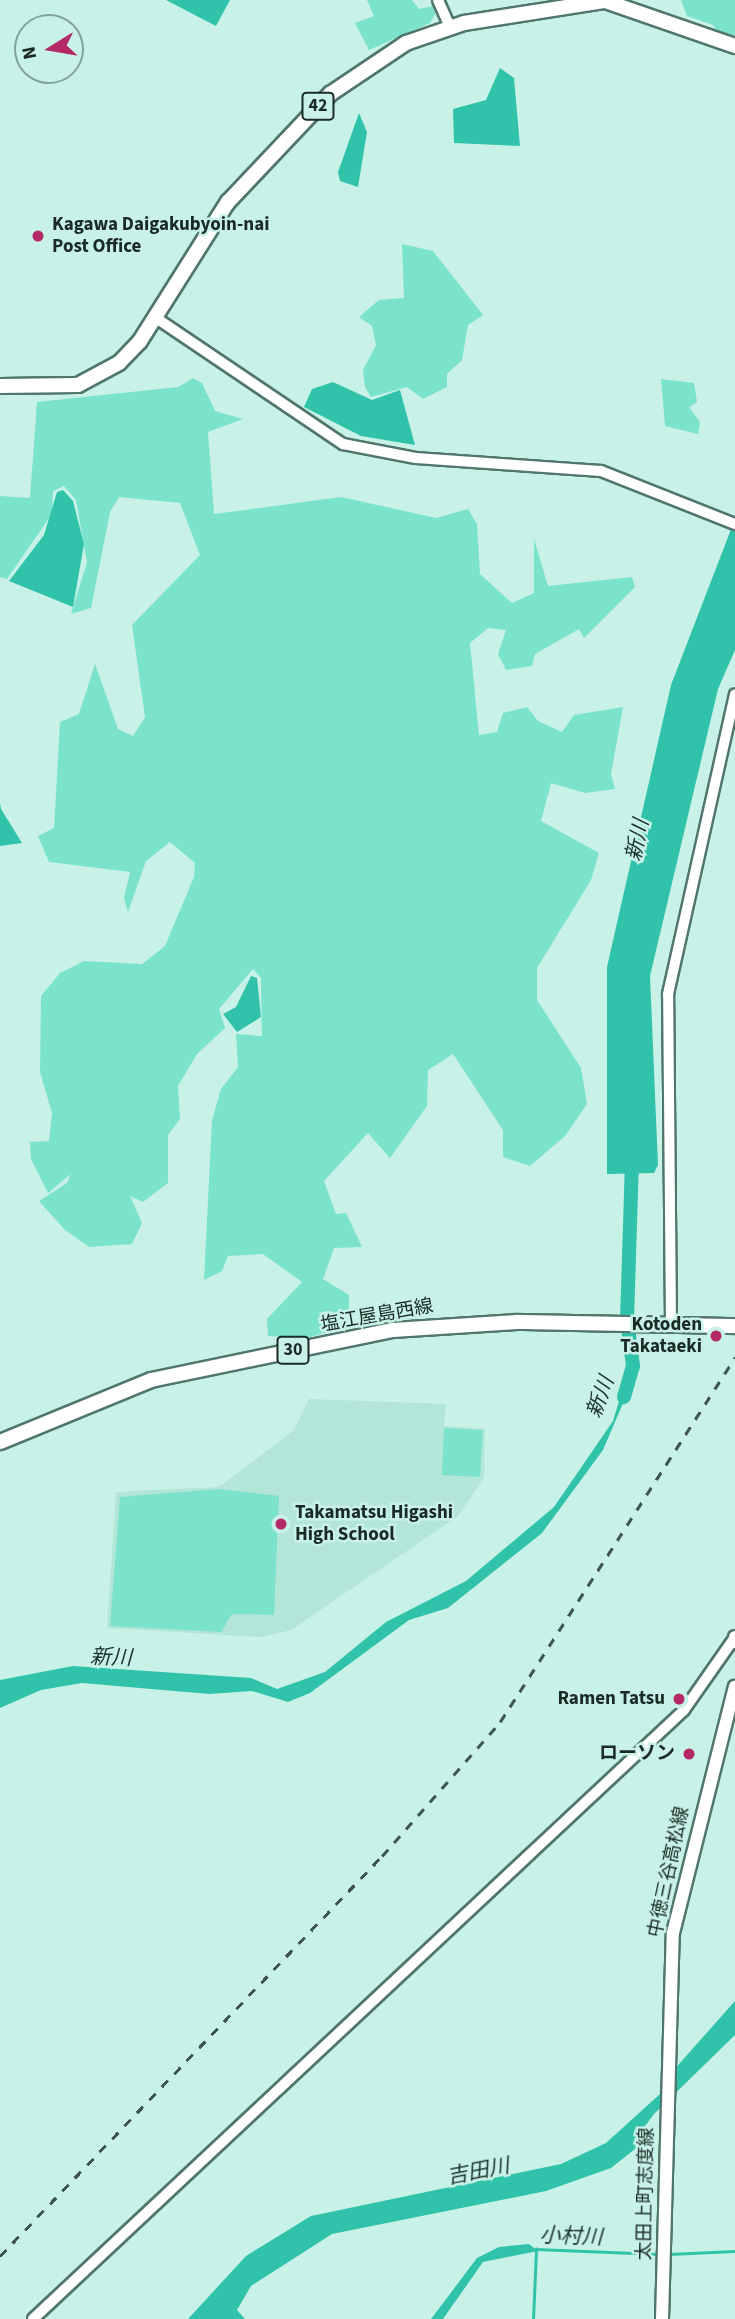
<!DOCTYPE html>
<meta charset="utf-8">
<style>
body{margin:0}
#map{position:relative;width:735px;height:2319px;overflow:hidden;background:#c8f2e7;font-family:"Source Sans 3","Noto Sans JP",sans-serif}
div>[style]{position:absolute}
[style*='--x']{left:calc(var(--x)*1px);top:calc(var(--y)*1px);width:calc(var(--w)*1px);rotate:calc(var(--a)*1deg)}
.built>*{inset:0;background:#b3e5d8}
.green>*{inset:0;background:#7be2cc}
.water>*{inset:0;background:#31c3aa}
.stream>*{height:2.5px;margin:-1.25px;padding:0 1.25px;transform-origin:1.25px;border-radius:1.25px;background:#31c3aa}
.river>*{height:14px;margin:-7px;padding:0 7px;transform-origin:7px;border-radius:7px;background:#31c3aa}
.roads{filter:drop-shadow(2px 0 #50766d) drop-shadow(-2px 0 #50766d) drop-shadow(0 2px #50766d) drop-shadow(0 -2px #50766d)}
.tertiary>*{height:10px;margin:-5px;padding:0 5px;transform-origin:5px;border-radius:5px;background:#fff}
.secondary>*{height:12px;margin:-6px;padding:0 6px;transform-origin:6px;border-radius:6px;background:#fff}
.primary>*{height:14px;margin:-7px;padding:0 7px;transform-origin:7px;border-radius:7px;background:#fff}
.rail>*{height:2.5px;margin-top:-1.25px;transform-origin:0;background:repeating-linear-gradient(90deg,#3f554f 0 9px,transparent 0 18px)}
.dots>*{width:19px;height:19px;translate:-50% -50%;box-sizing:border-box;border:4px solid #c8f2e7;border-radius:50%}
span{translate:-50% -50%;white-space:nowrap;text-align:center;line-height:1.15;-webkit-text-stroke:5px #c8f2e7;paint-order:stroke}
.shield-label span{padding:2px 5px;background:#c8f2e7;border:2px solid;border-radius:5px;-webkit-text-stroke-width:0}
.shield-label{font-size:18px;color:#1a2a26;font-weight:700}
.poi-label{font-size:19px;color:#1a2a26;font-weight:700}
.left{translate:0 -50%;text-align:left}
.right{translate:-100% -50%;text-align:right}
.street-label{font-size:19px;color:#1a2a26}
.water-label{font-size:21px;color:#1b332d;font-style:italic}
.north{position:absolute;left:14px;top:14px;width:70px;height:70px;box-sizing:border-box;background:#c8f2e7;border:2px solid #82a29a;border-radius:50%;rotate:259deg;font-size:19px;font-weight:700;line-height:28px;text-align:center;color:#1a2a26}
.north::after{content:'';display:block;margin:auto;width:24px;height:32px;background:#b42965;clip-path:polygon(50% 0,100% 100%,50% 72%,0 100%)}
</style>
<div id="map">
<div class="built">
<div style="clip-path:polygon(309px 1399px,446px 1404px,444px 1426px,485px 1429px,484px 1477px,458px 1516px,291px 1630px,261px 1637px,107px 1628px,116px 1492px,219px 1487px,294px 1430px)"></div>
</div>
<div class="green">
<div style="clip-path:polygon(367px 0,412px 0,419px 9px,433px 6px,435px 14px,430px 23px,369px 50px,355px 23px,374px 16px)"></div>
<div style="clip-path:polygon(681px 0,735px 0,735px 35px,720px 36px,713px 25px,687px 16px)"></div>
<div style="clip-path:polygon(402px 244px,433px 251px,483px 315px,468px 325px,462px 360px,447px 374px,447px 387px,423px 399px,407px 387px,371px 397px,365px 387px,363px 370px,376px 345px,372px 326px,359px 317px,379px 300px,404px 298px)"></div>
<div style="clip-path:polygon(193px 378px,202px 383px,215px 411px,243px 419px,208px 432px,214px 514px,341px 497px,436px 518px,468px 509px,477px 524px,480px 574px,512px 603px,534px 593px,534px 539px,548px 586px,632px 577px,635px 587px,584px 638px,579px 629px,535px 654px,532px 666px,506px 670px,498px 654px,506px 630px,488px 628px,470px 643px,479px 735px,497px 732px,503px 713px,527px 707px,538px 721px,562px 732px,574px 715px,623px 707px,611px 774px,615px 789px,585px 793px,551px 783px,541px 821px,599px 853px,591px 880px,537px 968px,537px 1000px,581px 1068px,587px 1104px,565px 1136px,530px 1166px,503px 1157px,503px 1130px,453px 1054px,428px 1070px,427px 1106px,390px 1158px,368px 1133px,324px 1181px,336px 1214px,346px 1213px,362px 1247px,334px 1248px,323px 1279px,349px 1295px,349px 1310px,327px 1332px,306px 1338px,268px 1336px,267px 1319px,302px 1282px,263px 1254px,228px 1256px,222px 1271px,204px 1280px,212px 1120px,221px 1089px,238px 1067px,236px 1034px,262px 1036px,261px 978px,253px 969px,219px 1009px,225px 1028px,197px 1054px,178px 1086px,180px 1119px,168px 1135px,168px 1183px,143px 1202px,130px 1196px,142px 1223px,132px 1244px,89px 1247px,65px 1230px,39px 1201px,67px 1183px,71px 1174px,48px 1193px,31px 1159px,30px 1142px,49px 1141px,52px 1113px,40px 1072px,41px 996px,60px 973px,84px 961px,142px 964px,165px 946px,194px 877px,195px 863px,170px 842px,146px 861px,128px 912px,124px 898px,130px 872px,49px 862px,38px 836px,54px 828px,60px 722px,79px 714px,95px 664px,118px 729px,133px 736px,145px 717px,132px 625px,200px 555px,180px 503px,119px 497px,110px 512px,91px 608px,71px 614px,87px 562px,76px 500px,64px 486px,53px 491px,52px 514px,7px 579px,0 577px,0 496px,30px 498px,37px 402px,178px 387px)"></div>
<div style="clip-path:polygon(661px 379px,694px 383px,697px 402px,689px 407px,700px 422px,698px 434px,665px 426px)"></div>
<div style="clip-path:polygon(444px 1428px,483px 1430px,480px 1477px,442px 1475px)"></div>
<div style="clip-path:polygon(219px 1489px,279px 1496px,274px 1615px,232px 1614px,221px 1632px,110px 1626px,120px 1497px)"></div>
</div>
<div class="water">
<div style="clip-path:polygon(166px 0,230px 0,216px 26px)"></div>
<div style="clip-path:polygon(500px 68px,514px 78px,520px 146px,454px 143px,453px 109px,486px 100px)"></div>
<div style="clip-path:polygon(359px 113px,367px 132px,358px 187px,340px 181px,338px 172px)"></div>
<div style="clip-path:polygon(333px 382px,372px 400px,400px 390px,415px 445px,361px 436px,304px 407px,312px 389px)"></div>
<div style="clip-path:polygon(63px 490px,73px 501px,84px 544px,73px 607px,9px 581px,44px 535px,57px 492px)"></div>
<div style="clip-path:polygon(735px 519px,735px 650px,718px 689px,650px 976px,658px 1165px,654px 1173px,607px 1174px,607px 967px,671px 685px)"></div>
<div style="clip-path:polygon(0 803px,1px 809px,22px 843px,0 846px)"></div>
<div style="clip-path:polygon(251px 976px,257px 978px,261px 1017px,237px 1032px,223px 1014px,236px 1007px)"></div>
<div style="clip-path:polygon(626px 1378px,627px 1394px,603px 1450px,542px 1533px,448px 1608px,409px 1620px,310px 1693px,288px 1702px,252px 1691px,209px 1694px,82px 1683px,41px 1690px,0 1708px,0 1680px,73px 1666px,251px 1678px,277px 1689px,325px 1672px,386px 1622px,466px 1581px,554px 1507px,613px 1421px)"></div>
<div style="clip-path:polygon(735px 2001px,735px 2035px,654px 2114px,640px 2133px,650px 2132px,649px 2138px,611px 2168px,546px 2191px,332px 2234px,251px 2286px,237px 2310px,245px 2319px,188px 2319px,246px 2256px,311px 2216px,561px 2164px,606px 2143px,671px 2084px,672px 2072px)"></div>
<div style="clip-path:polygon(529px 2244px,538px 2251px,483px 2262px,443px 2319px,431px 2319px,477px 2258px,499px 2247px)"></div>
</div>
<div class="stream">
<div style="--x:536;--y:2249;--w:122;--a:2.3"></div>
<div style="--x:669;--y:2254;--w:66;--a:-2.6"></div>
<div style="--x:533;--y:2319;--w:70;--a:-87.5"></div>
</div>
<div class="river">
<div style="--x:624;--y:1397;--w:32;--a:-74"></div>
<div style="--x:633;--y:1366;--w:46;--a:-97.4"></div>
<div style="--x:627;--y:1320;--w:163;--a:-88.2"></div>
</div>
<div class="roads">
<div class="tertiary">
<div style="--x:438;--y:0;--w:30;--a:66"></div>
<div style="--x:156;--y:318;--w:225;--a:34"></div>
<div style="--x:343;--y:444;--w:74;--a:10.9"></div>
<div style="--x:416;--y:458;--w:185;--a:4"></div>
<div style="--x:601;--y:471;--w:144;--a:21.6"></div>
<div style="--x:671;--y:1324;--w:330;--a:-90.5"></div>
<div style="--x:668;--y:994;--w:307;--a:-77.4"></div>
<div style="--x:33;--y:2319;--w:891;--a:-43.09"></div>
<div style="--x:684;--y:1710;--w:85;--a:-55"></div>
</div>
<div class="secondary">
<div style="--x:735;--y:1637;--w:5;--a:90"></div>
<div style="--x:662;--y:2319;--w:386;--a:-88.4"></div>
<div style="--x:673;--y:1933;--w:254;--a:-75.9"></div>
</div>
<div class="primary">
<div style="--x:0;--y:386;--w:78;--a:-0.7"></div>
<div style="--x:78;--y:385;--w:47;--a:-28.2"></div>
<div style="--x:119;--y:363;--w:30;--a:-46"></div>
<div style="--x:140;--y:341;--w:165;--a:-57.7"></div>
<div style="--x:228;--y:202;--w:149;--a:-46.6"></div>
<div style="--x:330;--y:94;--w:92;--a:-33.9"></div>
<div style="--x:406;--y:43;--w:61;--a:-19"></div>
<div style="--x:464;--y:23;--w:143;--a:-8.9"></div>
<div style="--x:605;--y:1;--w:138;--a:19.1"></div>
<div style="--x:0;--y:1442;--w:163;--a:-22.3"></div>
<div style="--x:151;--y:1380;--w:247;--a:-11.7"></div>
<div style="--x:393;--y:1330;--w:124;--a:-3.7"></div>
<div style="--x:517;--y:1322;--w:218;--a:1.1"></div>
</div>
</div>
<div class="rail">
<div style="--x:0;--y:2256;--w:553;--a:-46.32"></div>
<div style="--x:382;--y:1856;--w:179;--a:-48.6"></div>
<div style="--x:500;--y:1722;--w:434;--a:-57.2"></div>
</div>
<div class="dots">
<div style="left:38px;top:236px;background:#b42965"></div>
<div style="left:716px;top:1336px;background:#b42965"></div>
<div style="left:281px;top:1524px;background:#b42965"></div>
<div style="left:679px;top:1699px;background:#b42965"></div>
<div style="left:689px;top:1754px;background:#b42965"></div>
</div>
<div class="shield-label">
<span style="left:318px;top:106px">42</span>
<span style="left:293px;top:1350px">30</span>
</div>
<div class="poi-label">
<span class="left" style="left:52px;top:236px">Kagawa Daigakubyoin-nai<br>Post Office</span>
<span class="right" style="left:702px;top:1336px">Kotoden<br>Takataeki</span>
<span class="left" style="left:295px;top:1524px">Takamatsu Higashi<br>High School</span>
<span class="right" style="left:665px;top:1699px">Ramen Tatsu</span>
<span class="right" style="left:675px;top:1754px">ローソン</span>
</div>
<div class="street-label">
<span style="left:377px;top:1316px;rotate:-10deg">塩江屋島西線</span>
<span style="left:669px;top:1872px;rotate:-78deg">中徳三谷高松線</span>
<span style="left:646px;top:2194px;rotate:-89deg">太田上町志度線</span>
</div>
<div class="water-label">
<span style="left:637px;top:840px;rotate:-78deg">新川</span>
<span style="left:600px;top:1397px;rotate:-70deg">新川</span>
<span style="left:111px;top:1657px;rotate:2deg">新川</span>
<span style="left:478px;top:2171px;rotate:-11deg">吉田川</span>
<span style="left:571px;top:2236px;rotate:2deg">小村川</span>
</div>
<div class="north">N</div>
</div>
